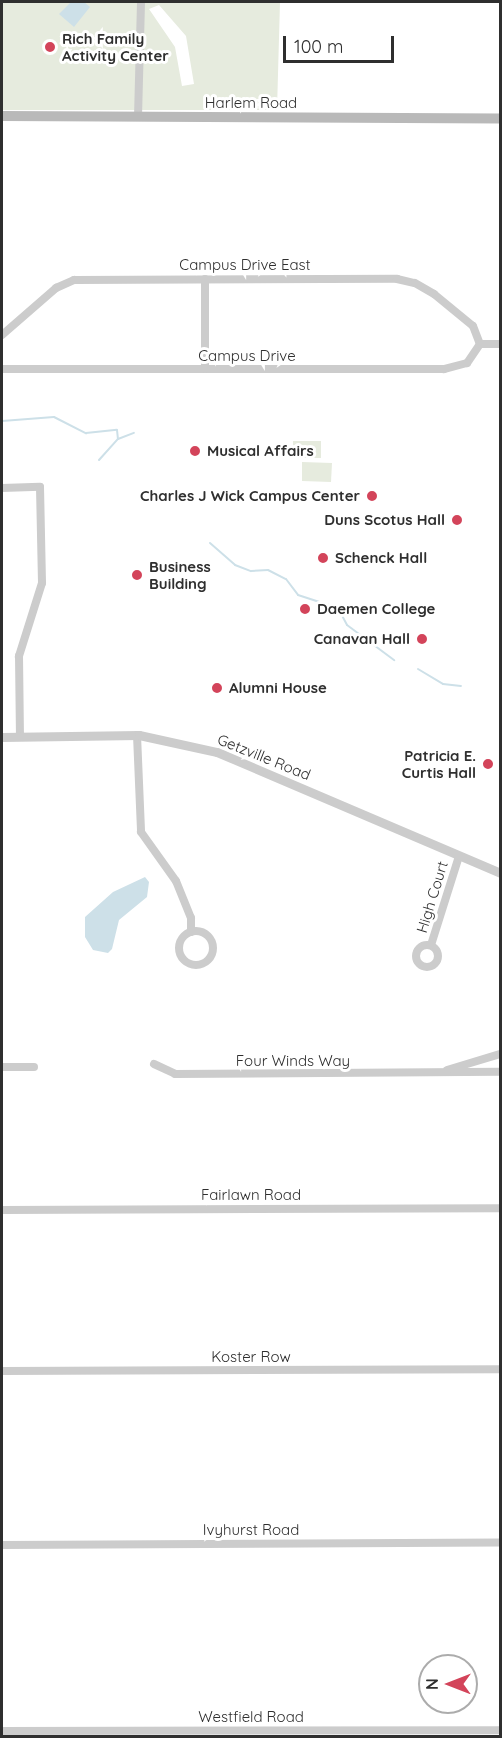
<!DOCTYPE html>
<style>
body{margin:0}
#map{position:relative;width:502px;height:1738px;overflow:hidden;background:#fff;font-family:Quicksand,sans-serif}
div>[style]{position:absolute}
[style*='--x']{left:calc(var(--x)*1px);top:calc(var(--y)*1px);width:calc(var(--w)*1px);rotate:calc(var(--a)*1deg)}
.green>*{inset:0;background:#e6ebde}
.water>*{inset:0;background:#cde0e8}
.stream>*{height:2px;margin:-1px;padding:0 1px;transform-origin:1px;border-radius:1px;background:#cde0e8}
.minor>*{height:8px;margin:-4px;padding:0 4px;transform-origin:4px;border-radius:4px;background:#ccc}
.minor>.ring{margin:-4px;padding:0;box-sizing:content-box;background:none;border:8px solid #ccc;border-radius:50%}
.tertiary>*{height:9px;margin:-4.5px;padding:0 4.5px;transform-origin:4.5px;border-radius:4.5px;background:#ccc}
.secondary>*{height:10px;margin:-5px;padding:0 5px;transform-origin:5px;border-radius:5px;background:#b9b9b9}
.dots>*{width:16px;height:16px;translate:-50% -50%;box-sizing:border-box;border:3px solid #fff;border-radius:50%}
span{translate:-50% -50%;white-space:nowrap;text-align:center;line-height:1.15;-webkit-text-stroke:6px #fff;paint-order:stroke}
.poi-label{font-size:15px;color:#2f2f2f;font-weight:700}
.left{translate:0 -50%;text-align:left}
.right{translate:-100% -50%;text-align:right}
.street-label{font-size:15px;color:#2f2f2f}
.frame{position:absolute;inset:0;border:3px solid #2f2f2f;pointer-events:none}
.north{position:absolute;left:418px;top:1654px;width:60px;height:60px;box-sizing:border-box;background:#fff;border:2px solid #acacac;border-radius:50%;rotate:270deg;font-size:16px;font-weight:700;line-height:24px;text-align:center;color:#2f2f2f}
.north::after{content:'';display:block;margin:auto;width:21px;height:27px;background:#d3445a;clip-path:polygon(50% 0,100% 100%,50% 72%,0 100%)}
.scale{position:absolute;left:283px;top:36px;width:111px;height:27px;box-sizing:border-box;border:3px solid #2f2f2f;border-top:0;padding-left:8px;font-size:18px;line-height:21px;white-space:nowrap;color:#2f2f2f;-webkit-text-stroke:4px #fff;paint-order:stroke}
</style>
<div id="map">
<div class="green">
<div style="clip-path:polygon(evenodd,2px 2px,280px 2px,277px 110px,2px 110px,2px 2px,159px 5px,186px 36px,194px 84px,182px 86px,175px 47px,149px 9px,159px 5px)"></div>
<div style="clip-path:polygon(293px 441px,321px 441px,321px 458px,293px 458px)"></div>
<div style="clip-path:polygon(302px 462px,332px 463px,331px 482px,302px 481px)"></div>
</div>
<div class="water">
<div style="clip-path:polygon(71px 2px,84px 2px,90px 7px,74px 27px,59px 14px)"></div>
<div style="clip-path:polygon(145px 877px,149px 882px,147px 897px,119px 920px,112px 949px,108px 953px,93px 950px,85px 937px,85px 917px,113px 892px)"></div>
</div>
<div class="stream">
<div style="--x:2;--y:421;--w:52;--a:-4.4"></div>
<div style="--x:54;--y:417;--w:36;--a:27"></div>
<div style="--x:86;--y:433;--w:31;--a:-6"></div>
<div style="--x:117;--y:430;--w:9;--a:84"></div>
<div style="--x:118;--y:439;--w:17;--a:-21"></div>
<div style="--x:99;--y:460;--w:28;--a:-48"></div>
<div style="--x:210;--y:543;--w:33;--a:41"></div>
<div style="--x:235;--y:565;--w:17;--a:21"></div>
<div style="--x:251;--y:571;--w:17;--a:-3"></div>
<div style="--x:268;--y:570;--w:20;--a:27"></div>
<div style="--x:286;--y:579;--w:20;--a:53"></div>
<div style="--x:298;--y:595;--w:42;--a:18"></div>
<div style="--x:338;--y:608;--w:19;--a:62"></div>
<div style="--x:347;--y:625;--w:59;--a:36.7"></div>
<div style="--x:418;--y:669;--w:29;--a:31"></div>
<div style="--x:443;--y:684;--w:18;--a:6"></div>
</div>
<div class="minor">
<div style="--x:138;--y:117;--w:115;--a:-88.5"></div>
<div style="--x:2;--y:335;--w:72;--a:-41"></div>
<div style="--x:56;--y:288;--w:20;--a:-24"></div>
<div style="--x:74;--y:280;--w:323;--a:-0.2"></div>
<div style="--x:397;--y:279;--w:18;--a:13"></div>
<div style="--x:415;--y:283;--w:22;--a:30"></div>
<div style="--x:434;--y:294;--w:50;--a:39.4"></div>
<div style="--x:473;--y:326;--w:19;--a:69"></div>
<div style="--x:480;--y:344;--w:23;--a:124"></div>
<div style="--x:467;--y:363;--w:24;--a:165"></div>
<div style="--x:444;--y:369;--w:442;--a:180"></div>
<div style="--x:480;--y:344;--w:20;--a:0"></div>
<div style="--x:205;--y:369;--w:90;--a:-90"></div>
<div style="--x:2;--y:488;--w:38;--a:-2"></div>
<div style="--x:40;--y:487;--w:96;--a:88.8"></div>
<div style="--x:42;--y:583;--w:77;--a:107.5"></div>
<div style="--x:19;--y:656;--w:80;--a:89.3"></div>
<div style="--x:137;--y:735;--w:97;--a:87.6"></div>
<div style="--x:141;--y:832;--w:60;--a:54.5"></div>
<div style="--x:176;--y:881;--w:40;--a:68"></div>
<div style="--x:191;--y:918;--w:14;--a:90"></div>
<div class="ring" style="left:179px;top:931px;width:26px;height:26px"></div>
<div class="ring" style="left:416px;top:945px;width:14px;height:14px"></div>
<div style="--x:431;--y:945;--w:93;--a:-72.5"></div>
<div style="--x:154;--y:1064;--w:23;--a:25"></div>
<div style="--x:175;--y:1074;--w:325;--a:-0.4"></div>
<div style="--x:2;--y:1067;--w:32;--a:0"></div>
<div style="--x:447;--y:1070;--w:55;--a:-16.8"></div>
<div style="--x:2;--y:1210;--w:498;--a:-0.2"></div>
<div style="--x:2;--y:1371;--w:498;--a:-0.2"></div>
<div style="--x:2;--y:1545;--w:498;--a:-0.3"></div>
<div style="--x:2;--y:1731;--w:498;--a:-0.1"></div>
</div>
<div class="tertiary">
<div style="--x:2;--y:737;--w:137;--a:-0.8"></div>
<div style="--x:139;--y:735;--w:80;--a:12.3"></div>
<div style="--x:217;--y:752;--w:308;--a:23.1"></div>
</div>
<div class="secondary">
<div style="--x:2;--y:116;--w:498;--a:0.3"></div>
</div>
<div class="dots">
<div style="left:50px;top:47px;background:#d3445a"></div>
<div style="left:195px;top:451px;background:#d3445a"></div>
<div style="left:372px;top:496px;background:#d3445a"></div>
<div style="left:457px;top:520px;background:#d3445a"></div>
<div style="left:323px;top:558px;background:#d3445a"></div>
<div style="left:137px;top:575px;background:#d3445a"></div>
<div style="left:305px;top:609px;background:#d3445a"></div>
<div style="left:422px;top:639px;background:#d3445a"></div>
<div style="left:217px;top:688px;background:#d3445a"></div>
<div style="left:488px;top:764px;background:#d3445a"></div>
</div>
<div class="poi-label">
<span class="left" style="left:62px;top:47px">Rich Family<br>Activity Center</span>
<span class="left" style="left:207px;top:451px">Musical Affairs</span>
<span class="right" style="left:360px;top:496px">Charles J Wick Campus Center</span>
<span class="right" style="left:445px;top:520px">Duns Scotus Hall</span>
<span class="left" style="left:335px;top:558px">Schenck Hall</span>
<span class="left" style="left:149px;top:575px">Business<br>Building</span>
<span class="left" style="left:317px;top:609px">Daemen College</span>
<span class="right" style="left:410px;top:639px">Canavan Hall</span>
<span class="left" style="left:229px;top:688px">Alumni House</span>
<span class="right" style="left:476px;top:764px">Patricia E.<br>Curtis Hall</span>
</div>
<div class="street-label">
<span style="left:251px;top:103px">Harlem Road</span>
<span style="left:245px;top:265px">Campus Drive East</span>
<span style="left:247px;top:356px">Campus Drive</span>
<span style="left:264px;top:757px;rotate:22deg">Getzville Road</span>
<span style="left:432px;top:897px;rotate:-73deg">High Court</span>
<span style="left:293px;top:1061px">Four Winds Way</span>
<span style="left:251px;top:1195px">Fairlawn Road</span>
<span style="left:251px;top:1357px">Koster Row</span>
<span style="left:251px;top:1530px">Ivyhurst Road</span>
<span style="left:251px;top:1717px">Westfield Road</span>
</div>
<div class="frame"></div>
<div class="north">N</div>
<div class="scale">100 m</div>
</div>
